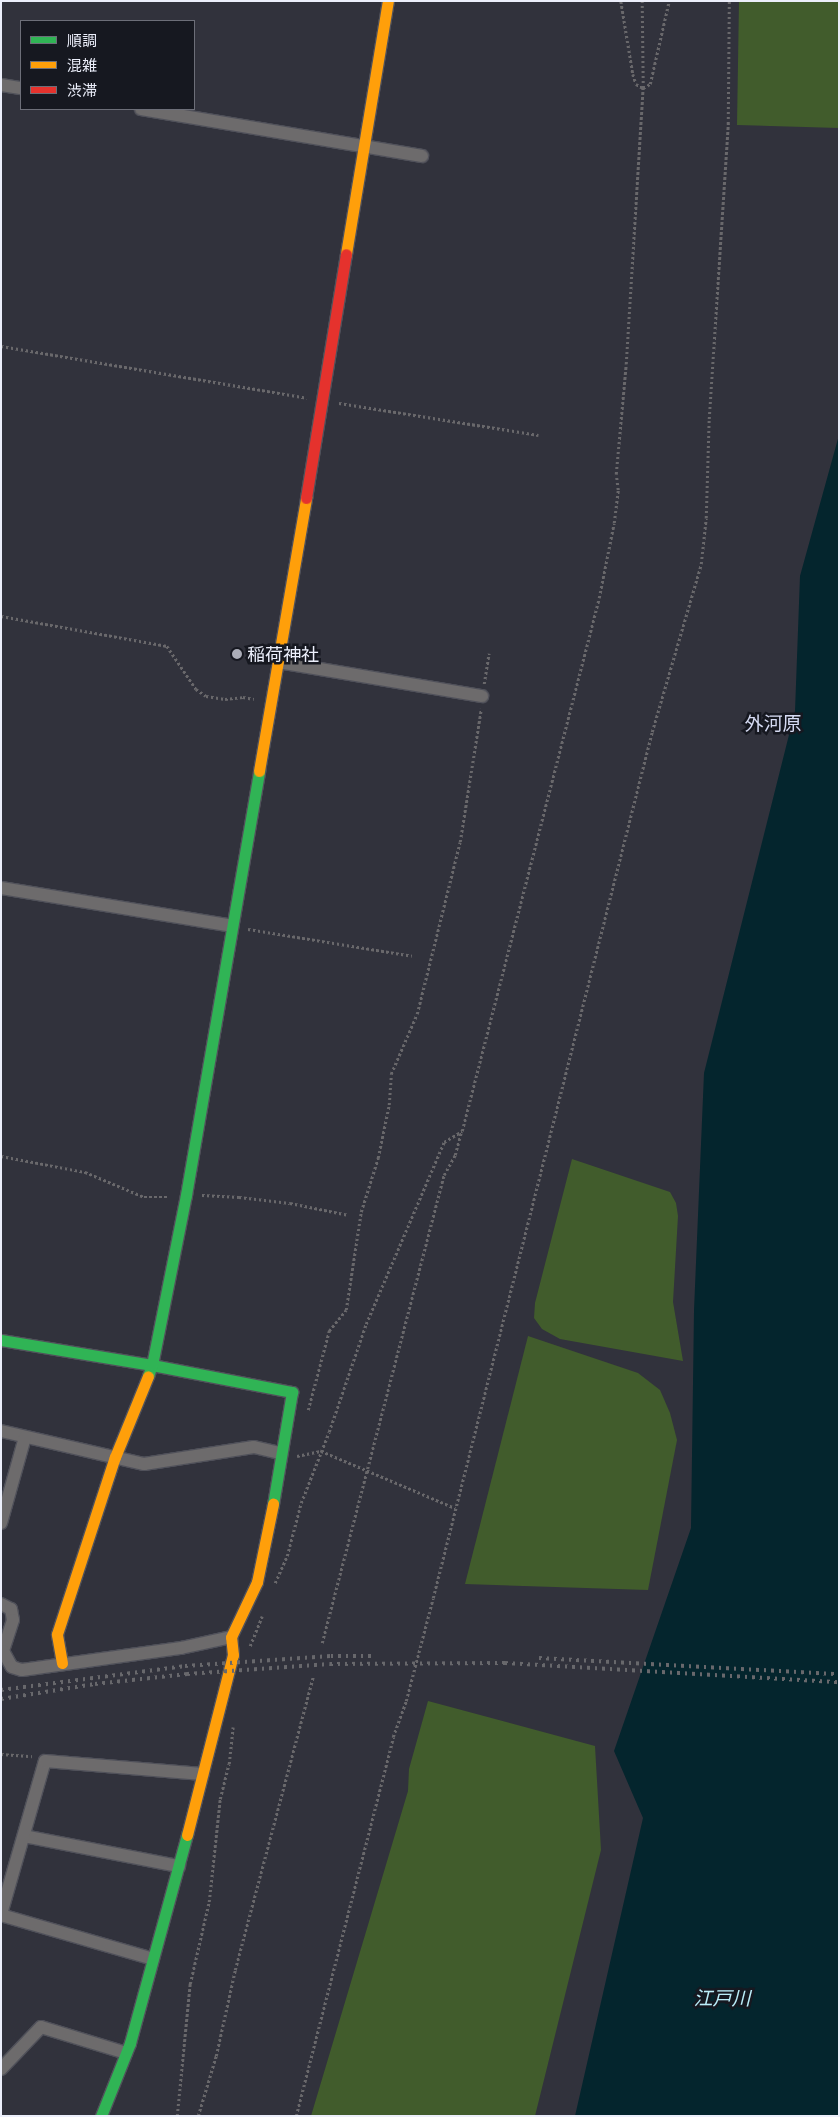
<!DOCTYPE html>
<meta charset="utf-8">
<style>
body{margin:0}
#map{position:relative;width:840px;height:2117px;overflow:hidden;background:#31323c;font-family:Ubuntu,"Noto Sans JP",sans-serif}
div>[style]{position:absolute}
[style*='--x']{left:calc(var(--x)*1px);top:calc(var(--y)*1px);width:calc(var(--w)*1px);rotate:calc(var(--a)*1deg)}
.green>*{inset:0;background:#415c2c}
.water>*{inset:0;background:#04252d}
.path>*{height:2.5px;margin-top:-1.25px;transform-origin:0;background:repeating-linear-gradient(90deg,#69686b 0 2.5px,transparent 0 5px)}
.roads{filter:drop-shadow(1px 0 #50515a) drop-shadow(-1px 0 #50515a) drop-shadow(0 1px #50515a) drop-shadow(0 -1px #50515a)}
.street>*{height:12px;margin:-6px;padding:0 6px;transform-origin:6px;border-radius:6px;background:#6d6b6c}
.fast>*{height:11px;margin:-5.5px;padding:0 5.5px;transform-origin:5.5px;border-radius:5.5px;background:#30b455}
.slow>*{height:11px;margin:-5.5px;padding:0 5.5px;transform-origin:5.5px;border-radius:5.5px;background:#ff9f0a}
.jam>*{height:11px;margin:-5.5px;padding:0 5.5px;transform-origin:5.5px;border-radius:5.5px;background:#e5322d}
.rail>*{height:4px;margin-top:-2px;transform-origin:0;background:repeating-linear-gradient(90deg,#68686c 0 2.5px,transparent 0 7.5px)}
.dots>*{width:14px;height:14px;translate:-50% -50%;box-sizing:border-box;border:2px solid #161820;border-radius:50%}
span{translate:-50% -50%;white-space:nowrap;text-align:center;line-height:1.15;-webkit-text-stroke:5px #161820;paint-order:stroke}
.poi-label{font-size:18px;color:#eceffb}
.left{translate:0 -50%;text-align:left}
.neighbourhood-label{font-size:19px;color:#d6dbf3}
.water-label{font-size:19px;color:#bbeefa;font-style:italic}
.frame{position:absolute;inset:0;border:2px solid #eceffb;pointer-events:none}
.legend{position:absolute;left:20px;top:20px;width:175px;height:90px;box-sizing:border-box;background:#161820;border:1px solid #6c6e78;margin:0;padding:6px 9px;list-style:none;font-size:15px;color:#eceffb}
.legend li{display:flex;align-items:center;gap:10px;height:25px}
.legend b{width:25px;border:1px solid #6c6e78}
</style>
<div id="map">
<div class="green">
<div style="clip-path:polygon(739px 1px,839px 1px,839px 128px,737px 125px)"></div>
<div style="clip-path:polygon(572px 1159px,670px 1192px,676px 1203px,678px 1216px,673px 1302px,683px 1361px,560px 1339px,542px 1329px,534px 1318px,535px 1303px)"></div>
<div style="clip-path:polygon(528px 1336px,638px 1373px,660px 1390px,670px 1413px,677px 1440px,648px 1590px,465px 1584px)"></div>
<div style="clip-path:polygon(428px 1701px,595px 1746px,601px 1850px,535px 2116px,311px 2116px,408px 1791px,409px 1769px)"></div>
</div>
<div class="water">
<div style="clip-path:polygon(839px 435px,839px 2116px,575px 2116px,643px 1818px,614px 1751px,691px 1528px,694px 1310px,704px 1073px,795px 711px,800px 576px)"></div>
</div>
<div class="path">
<div style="--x:621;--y:1;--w:74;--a:80.7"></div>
<div style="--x:633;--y:74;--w:10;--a:73"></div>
<div style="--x:636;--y:84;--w:8;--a:30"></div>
<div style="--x:643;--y:88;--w:8;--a:-30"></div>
<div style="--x:650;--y:84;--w:85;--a:-77.1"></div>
<div style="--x:1;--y:346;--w:310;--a:9.6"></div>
<div style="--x:339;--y:403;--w:202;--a:9.1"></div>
<div style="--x:1;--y:616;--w:169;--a:10.2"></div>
<div style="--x:167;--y:646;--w:52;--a:56"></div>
<div style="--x:196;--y:689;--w:12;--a:35"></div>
<div style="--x:206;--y:696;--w:19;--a:9"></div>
<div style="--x:225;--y:699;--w:18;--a:-6"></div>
<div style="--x:243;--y:697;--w:11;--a:10"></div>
<div style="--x:484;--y:684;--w:31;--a:-81"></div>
<div style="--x:248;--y:929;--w:166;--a:9.3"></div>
<div style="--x:1;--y:1156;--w:86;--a:10.8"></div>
<div style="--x:85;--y:1172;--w:64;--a:23"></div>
<div style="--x:144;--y:1197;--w:25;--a:0"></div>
<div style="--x:202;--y:1195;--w:37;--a:3"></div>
<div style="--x:239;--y:1197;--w:51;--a:6.7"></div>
<div style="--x:290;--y:1203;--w:60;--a:11.5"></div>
<div style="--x:308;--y:1410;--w:82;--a:-75.1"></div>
<div style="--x:329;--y:1331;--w:27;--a:-51"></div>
<div style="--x:346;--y:1310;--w:99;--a:-81.3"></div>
<div style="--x:361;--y:1212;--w:57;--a:-72.5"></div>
<div style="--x:378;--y:1158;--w:54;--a:-78.3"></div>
<div style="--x:389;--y:1105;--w:31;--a:-86"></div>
<div style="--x:391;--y:1074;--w:65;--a:-66.6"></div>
<div style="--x:417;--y:1014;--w:177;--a:-76"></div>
<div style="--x:460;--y:842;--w:135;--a:-81"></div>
<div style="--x:297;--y:1456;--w:25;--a:-12"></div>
<div style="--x:321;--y:1451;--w:146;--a:23"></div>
<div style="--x:275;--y:1583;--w:30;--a:-66"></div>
<div style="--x:287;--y:1556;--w:55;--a:-75.2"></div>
<div style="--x:301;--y:1503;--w:76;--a:-68.5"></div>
<div style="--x:329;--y:1432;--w:114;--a:-71.1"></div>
<div style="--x:366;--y:1324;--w:198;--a:-66.8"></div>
<div style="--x:444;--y:1142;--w:21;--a:-31"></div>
<div style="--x:462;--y:1131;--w:550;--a:-75.58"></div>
<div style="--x:599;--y:598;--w:76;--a:-78.7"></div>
<div style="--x:614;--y:523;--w:33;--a:-83"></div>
<div style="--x:618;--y:490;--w:16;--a:-97"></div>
<div style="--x:616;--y:474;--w:110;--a:-84.8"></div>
<div style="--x:626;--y:364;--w:277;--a:-86.5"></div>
<div style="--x:643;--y:88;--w:87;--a:-90.7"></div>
<div style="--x:322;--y:1643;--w:484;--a:-75.4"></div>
<div style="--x:444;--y:1175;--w:23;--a:-61"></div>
<div style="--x:455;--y:1155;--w:24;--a:-75"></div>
<div style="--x:250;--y:1646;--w:32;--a:-68"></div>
<div style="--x:1;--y:1754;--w:31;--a:4"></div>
<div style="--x:177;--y:2116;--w:133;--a:-84.4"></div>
<div style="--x:190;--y:1984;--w:84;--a:-77"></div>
<div style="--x:209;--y:1902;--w:104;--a:-83.9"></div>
<div style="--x:220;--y:1799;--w:36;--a:-76"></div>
<div style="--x:229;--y:1764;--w:37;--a:-84"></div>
<div style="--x:198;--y:2116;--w:63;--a:-73.3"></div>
<div style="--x:216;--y:2056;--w:88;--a:-77.5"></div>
<div style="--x:235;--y:1970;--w:303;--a:-75.1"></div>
<div style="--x:296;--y:2116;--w:391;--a:-75.6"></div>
<div style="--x:393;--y:1737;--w:38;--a:-70"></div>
<div style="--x:406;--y:1701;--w:106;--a:-75.3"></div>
<div style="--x:433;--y:1598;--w:893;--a:-75.81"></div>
<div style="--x:652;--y:732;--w:175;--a:-73.7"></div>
<div style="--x:701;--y:564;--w:46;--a:-83.8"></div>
<div style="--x:706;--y:518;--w:99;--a:-88.3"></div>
<div style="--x:709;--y:419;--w:296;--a:-86.3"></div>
<div style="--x:728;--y:124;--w:123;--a:-89.5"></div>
</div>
<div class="roads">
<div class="street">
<div style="--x:1;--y:85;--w:20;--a:9"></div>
<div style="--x:141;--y:109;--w:285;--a:9.5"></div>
<div style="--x:278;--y:662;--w:207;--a:9.5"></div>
<div style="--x:1;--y:888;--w:234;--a:9.3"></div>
<div style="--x:1;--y:1431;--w:147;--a:13"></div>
<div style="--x:144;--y:1464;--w:111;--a:-8.8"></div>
<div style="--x:254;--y:1447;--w:28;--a:13"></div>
<div style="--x:1;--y:1523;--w:89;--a:-74.4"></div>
<div style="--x:1;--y:1604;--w:11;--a:27"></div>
<div style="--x:11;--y:1609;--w:11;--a:80"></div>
<div style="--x:13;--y:1620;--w:33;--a:108"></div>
<div style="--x:3;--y:1651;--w:18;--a:61"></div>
<div style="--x:12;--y:1667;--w:10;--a:17"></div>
<div style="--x:22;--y:1670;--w:161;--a:-7.9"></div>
<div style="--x:181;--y:1648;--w:51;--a:-12.4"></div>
<div style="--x:24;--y:1836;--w:158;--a:11"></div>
<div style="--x:1;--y:1914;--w:159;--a:-74"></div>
<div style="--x:45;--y:1761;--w:158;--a:4.7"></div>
<div style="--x:1;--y:1915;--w:158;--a:16.1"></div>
<div style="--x:1;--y:2069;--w:58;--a:-46.4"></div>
<div style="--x:41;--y:2027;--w:89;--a:17"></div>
</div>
<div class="fast">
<div style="--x:1;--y:1340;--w:153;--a:9.4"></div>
<div style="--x:152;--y:1365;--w:143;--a:10.9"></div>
<div style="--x:292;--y:1392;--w:114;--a:99.6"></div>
<div style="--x:148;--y:1376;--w:12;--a:-70"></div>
<div style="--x:152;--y:1365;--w:173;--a:-78.7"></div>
<div style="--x:186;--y:1195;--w:430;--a:-80.2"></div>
<div style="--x:101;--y:2116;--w:79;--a:-68.3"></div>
<div style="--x:130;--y:2043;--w:216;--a:-74.7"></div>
</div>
<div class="slow">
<div style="--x:346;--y:254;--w:256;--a:-80.6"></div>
<div style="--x:259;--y:771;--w:277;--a:-80.2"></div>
<div style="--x:62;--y:1663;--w:29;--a:-100"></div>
<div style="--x:57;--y:1634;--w:186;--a:-71.9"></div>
<div style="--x:115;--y:1457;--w:87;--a:-67.8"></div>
<div style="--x:187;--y:1835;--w:186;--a:-75.7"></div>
<div style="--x:233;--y:1655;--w:18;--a:-96"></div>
<div style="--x:231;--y:1637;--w:61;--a:-64.7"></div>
<div style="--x:257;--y:1582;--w:80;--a:-78.4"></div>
</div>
<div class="jam">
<div style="--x:306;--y:498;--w:247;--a:-80.7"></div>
</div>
</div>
<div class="rail">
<div style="--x:539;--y:1658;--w:300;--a:3.1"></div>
<div style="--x:1;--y:1690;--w:186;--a:-7.4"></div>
<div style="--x:185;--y:1666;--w:146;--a:-3.9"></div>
<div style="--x:331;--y:1656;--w:41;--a:0"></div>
<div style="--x:1;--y:1699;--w:95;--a:-9.1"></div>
<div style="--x:95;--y:1684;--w:93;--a:-6.2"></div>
<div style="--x:187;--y:1674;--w:143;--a:-4"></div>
<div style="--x:330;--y:1664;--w:175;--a:-0.3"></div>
<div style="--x:505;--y:1663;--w:335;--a:3.3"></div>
</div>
<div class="dots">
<div style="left:237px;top:654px;background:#abadb8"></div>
</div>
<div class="poi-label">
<span class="left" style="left:247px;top:654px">稲荷神社</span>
</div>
<div class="neighbourhood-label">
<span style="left:773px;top:724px">外河原</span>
</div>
<div class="water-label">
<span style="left:722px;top:1999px">江戸川</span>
</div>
<div class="frame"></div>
<ul class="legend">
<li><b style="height:6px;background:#30b455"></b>順調</li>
<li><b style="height:6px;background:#ff9f0a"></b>混雑</li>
<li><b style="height:6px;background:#e5322d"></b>渋滞</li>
</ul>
</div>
